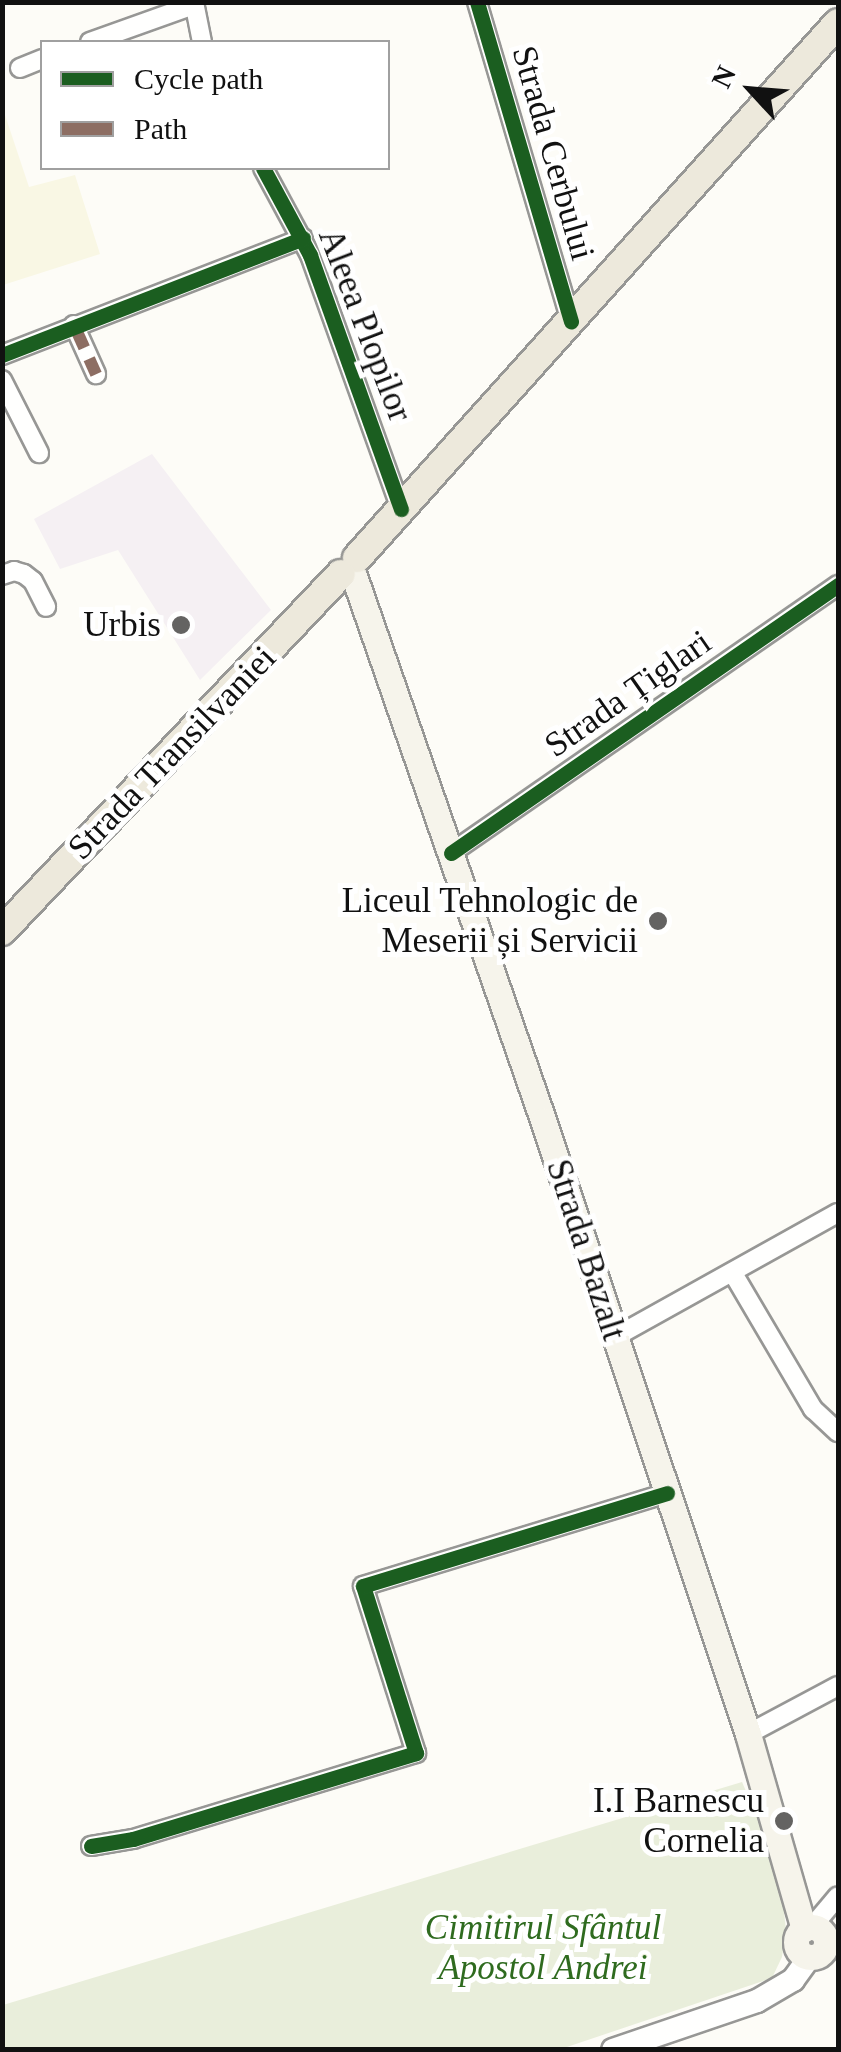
<!DOCTYPE html>
<meta charset="utf-8">
<style>
body{margin:0}
#map{position:relative;width:841px;height:2052px;overflow:hidden;background:#fdfcf7;font-family:"Times New Roman",serif}
div>[style]{position:absolute}
[style*='--x']{left:calc(var(--x)*1px);top:calc(var(--y)*1px);width:calc(var(--w)*1px);rotate:calc(var(--a)*1deg)}
.industrial>*{inset:0;background:#f5f0f3}
.farmland>*{inset:0;background:#f9f7e4}
.cemetery>*{inset:0;background:#e9eedb}
.roads{filter:drop-shadow(2px 0 #979795) drop-shadow(-2px 0 #979795) drop-shadow(0 2px #979795) drop-shadow(0 -2px #979795)}
.minor>*{height:18px;margin:-9px;padding:0 9px;transform-origin:9px;border-radius:9px;background:#fffffe}
.tertiary>*{height:22px;margin:-11px;padding:0 11px;transform-origin:11px;border-radius:11px;background:#fffffe}
.secondary>*{height:25px;margin:-12.5px;padding:0 12.5px;transform-origin:12.5px;border-radius:12.5px;background:#f6f4eb}
.secondary>.ring{margin:-12.5px;padding:0;box-sizing:content-box;background:none;border:25px solid #f6f4eb;border-radius:50%}
.primary>*{height:28px;margin:-14px;padding:0 14px;transform-origin:14px;border-radius:14px;background:#ede9dc}
.quiet>*{height:12px;margin-top:-6px;transform-origin:0;background:repeating-linear-gradient(90deg,#8d6e63 0 25px,transparent 0 37px)}
.cycleway>*{height:15px;margin:-7.5px;padding:0 7.5px;transform-origin:7.5px;border-radius:7.5px;background:#1b5e20}
.dots>*{width:28px;height:28px;translate:-50% -50%;box-sizing:border-box;border:5px solid #fff;border-radius:50%}
span{translate:-50% -50%;white-space:nowrap;text-align:center;line-height:1.15;-webkit-text-stroke:10px #fff;paint-order:stroke}
.street-label{font-size:35px;color:#111}
.poi-label{font-size:35px;color:#111}
.right{translate:-100% -50%;text-align:right}
.park-label{font-size:35px;color:#2f6b1f;font-style:italic}
.frame{position:absolute;inset:0;border:5px solid #111;pointer-events:none}
.legend{position:absolute;left:40px;top:40px;width:350px;height:130px;box-sizing:border-box;background:#fff;border:2px solid #a0a0a0;margin:0;padding:12px 18px;list-style:none;font-size:30px;color:#111}
.legend li{display:flex;align-items:center;gap:20px;height:50px}
.legend b{width:50px;border:2px solid #a0a0a0}
.north{position:absolute;left:701px;top:40px;width:100px;height:100px;-webkit-text-stroke:8px #fff;paint-order:stroke;rotate:296deg;font-size:28px;font-weight:700;line-height:40px;text-align:center;color:#111}
.north::after{content:'';display:block;margin:auto;width:35px;height:45px;background:#111;clip-path:polygon(50% 0,100% 100%,50% 72%,0 100%)}
</style>
<div id="map">
<div class="industrial">
<div style="clip-path:polygon(152px 454px,271px 610px,200px 680px,118px 550px,60px 569px,34px 519px)"></div>
</div>
<div class="farmland">
<div style="clip-path:polygon(2px 106px,29px 187px,75px 175px,100px 254px,3px 285px)"></div>
</div>
<div class="cemetery">
<div style="clip-path:polygon(742px 1782px,779px 1867px,786px 1930px,782px 1957px,772px 1978px,561px 2049px,3px 2050px,3px 2005px)"></div>
</div>
<div class="roads">
<div class="minor">
<div style="--x:194;--y:2;--w:41;--a:78.7"></div>
<div style="--x:477;--y:2;--w:333;--a:73.6"></div>
<div style="--x:90;--y:42;--w:110;--a:-19.6"></div>
<div style="--x:20;--y:68;--w:24;--a:-22"></div>
<div style="--x:263;--y:168;--w:99;--a:61.6"></div>
<div style="--x:310;--y:255;--w:270;--a:70.3"></div>
<div style="--x:74;--y:325;--w:54;--a:65.8"></div>
<div style="--x:2;--y:355;--w:323;--a:-21.2"></div>
<div style="--x:2;--y:380;--w:82;--a:63.1"></div>
<div style="--x:2;--y:575;--w:13;--a:-18"></div>
<div style="--x:14;--y:571;--w:10;--a:17"></div>
<div style="--x:24;--y:574;--w:11;--a:38"></div>
<div style="--x:33;--y:581;--w:29;--a:63"></div>
<div style="--x:451;--y:853;--w:471;--a:-34.7"></div>
<div style="--x:734;--y:1275;--w:156;--a:59.5"></div>
<div style="--x:813;--y:1409;--w:34;--a:43"></div>
<div style="--x:615;--y:1337;--w:255;--a:-29.1"></div>
<div style="--x:748;--y:1734;--w:102;--a:-28.1"></div>
<div style="--x:91;--y:1846;--w:43;--a:-9.5"></div>
<div style="--x:133;--y:1839;--w:296;--a:-16.9"></div>
<div style="--x:416;--y:1753;--w:175;--a:-107.6"></div>
<div style="--x:363;--y:1586;--w:318;--a:-17"></div>
<div style="--x:812;--y:1927;--w:40;--a:-50"></div>
</div>
<div class="tertiary">
<div style="--x:613;--y:2050;--w:152;--a:-18.8"></div>
<div style="--x:757;--y:2001;--w:42;--a:-30.3"></div>
<div style="--x:793;--y:1980;--w:29;--a:-54"></div>
</div>
<div class="secondary">
<div style="--x:354;--y:576;--w:576;--a:70.84"></div>
<div style="--x:543;--y:1120;--w:647;--a:71.54"></div>
<div style="--x:748;--y:1734;--w:203;--a:74"></div>
<div class="ring" style="left:796px;top:1927px;width:5px;height:5px"></div>
</div>
<div class="primary">
<div style="--x:357;--y:558;--w:719;--a:-48.04"></div>
<div style="--x:2;--y:931;--w:492;--a:-46.5"></div>
</div>
</div>
<div class="quiet">
<div style="--x:74;--y:325;--w:54;--a:65.8"></div>
</div>
<div class="cycleway">
<div style="--x:477;--y:2;--w:333;--a:73.6"></div>
<div style="--x:263;--y:168;--w:99;--a:61.6"></div>
<div style="--x:310;--y:255;--w:270;--a:70.3"></div>
<div style="--x:2;--y:355;--w:323;--a:-21.2"></div>
<div style="--x:451;--y:853;--w:471;--a:-34.7"></div>
<div style="--x:91;--y:1846;--w:43;--a:-9.5"></div>
<div style="--x:133;--y:1839;--w:296;--a:-16.9"></div>
<div style="--x:416;--y:1753;--w:175;--a:-107.6"></div>
<div style="--x:363;--y:1586;--w:318;--a:-17"></div>
</div>
<div class="dots">
<div style="left:181px;top:625px;background:#646362"></div>
<div style="left:658px;top:921px;background:#646362"></div>
<div style="left:784px;top:1821px;background:#646362"></div>
</div>
<div class="street-label">
<span style="left:553px;top:153px;rotate:74deg">Strada Cerbului</span>
<span style="left:365px;top:325px;rotate:69deg">Aleea Plopilor</span>
<span style="left:628px;top:694px;rotate:-35deg">Strada Țiglari</span>
<span style="left:172px;top:753px;rotate:-46deg">Strada Transilvaniei</span>
<span style="left:586px;top:1250px;rotate:72deg">Strada Bazalt</span>
</div>
<div class="poi-label">
<span class="right" style="left:161px;top:625px">Urbis</span>
<span class="right" style="left:638px;top:921px">Liceul Tehnologic de<br>Meserii și Servicii</span>
<span class="right" style="left:764px;top:1821px">I.I Barnescu<br>Cornelia</span>
</div>
<div class="park-label">
<span style="left:543px;top:1948px">Cimitirul Sfântul<br>Apostol Andrei</span>
</div>
<div class="frame"></div>
<ul class="legend">
<li><b style="height:12px;background:#1b5e20"></b>Cycle path</li>
<li><b style="height:12px;background:#8d6e63"></b>Path</li>
</ul>
<div class="north">N</div>
</div>
